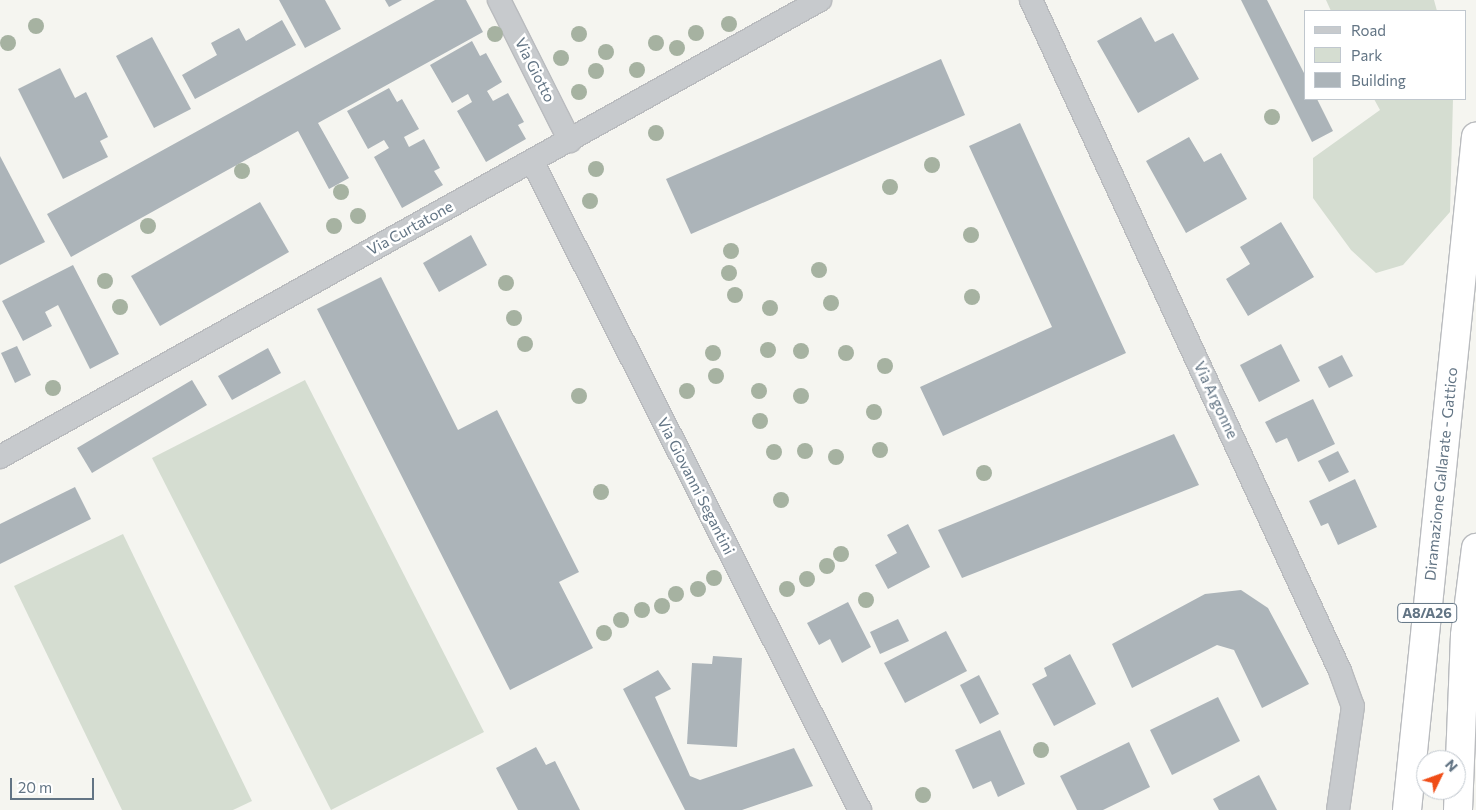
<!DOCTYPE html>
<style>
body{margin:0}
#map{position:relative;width:1476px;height:810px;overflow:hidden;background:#f5f5f0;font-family:Commissioner,sans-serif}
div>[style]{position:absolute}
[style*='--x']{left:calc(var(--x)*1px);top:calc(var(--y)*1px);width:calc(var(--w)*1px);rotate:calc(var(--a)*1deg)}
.green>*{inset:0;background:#d5ddd1}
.building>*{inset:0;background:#acb4b9}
.roads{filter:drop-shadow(1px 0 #b9bbbe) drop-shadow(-1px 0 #b9bbbe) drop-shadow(0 1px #b9bbbe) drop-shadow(0 -1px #b9bbbe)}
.street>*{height:22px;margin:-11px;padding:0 11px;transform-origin:11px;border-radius:11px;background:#c7cacd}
.highway>*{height:28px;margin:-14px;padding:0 14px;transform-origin:14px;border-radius:14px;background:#fff}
.trees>*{width:16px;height:16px;margin:-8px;border-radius:50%;background:#a6b2a1}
span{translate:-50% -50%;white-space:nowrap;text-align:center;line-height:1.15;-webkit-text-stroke:5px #fff;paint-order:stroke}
.shield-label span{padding:1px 4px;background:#fff;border:1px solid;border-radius:4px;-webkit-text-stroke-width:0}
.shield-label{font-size:14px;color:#627484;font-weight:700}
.street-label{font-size:15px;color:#627484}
.legend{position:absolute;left:1304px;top:10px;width:162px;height:90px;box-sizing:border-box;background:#fff;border:1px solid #c0c7ce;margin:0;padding:6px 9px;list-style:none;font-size:15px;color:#627484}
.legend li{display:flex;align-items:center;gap:10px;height:25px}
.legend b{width:25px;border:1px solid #c0c7ce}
.north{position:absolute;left:1416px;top:750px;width:50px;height:50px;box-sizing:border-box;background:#fff;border:1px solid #c0c7ce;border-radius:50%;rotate:48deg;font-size:14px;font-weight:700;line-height:20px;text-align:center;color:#627484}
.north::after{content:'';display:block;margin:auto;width:18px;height:22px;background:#f04d16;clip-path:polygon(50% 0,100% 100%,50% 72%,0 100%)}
.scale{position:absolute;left:10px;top:778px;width:84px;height:22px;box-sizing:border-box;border:2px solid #627484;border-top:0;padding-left:6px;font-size:15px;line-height:18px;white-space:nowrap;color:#627484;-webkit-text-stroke:4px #fff;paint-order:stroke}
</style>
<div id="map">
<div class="green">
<div style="clip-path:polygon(1326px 0,1434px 0,1437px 11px,1331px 11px)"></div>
<div style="clip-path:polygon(1374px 99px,1453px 99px,1450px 212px,1403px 265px,1376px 273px,1351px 250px,1313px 198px,1313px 158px,1380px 110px)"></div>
<div style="clip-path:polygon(305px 380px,484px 732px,331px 810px,152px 458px)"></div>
<div style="clip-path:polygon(123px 534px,252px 801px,233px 810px,122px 810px,14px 586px)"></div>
</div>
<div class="building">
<div style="clip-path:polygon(279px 0,325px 0,341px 29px,305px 48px)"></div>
<div style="clip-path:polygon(385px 0,402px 0,389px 7px)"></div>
<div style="clip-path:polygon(435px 0,466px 0,483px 32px,318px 123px,349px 178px,329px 189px,298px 131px,71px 257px,47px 214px)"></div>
<div style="clip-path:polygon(1241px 0,1267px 0,1305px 75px,1305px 99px,1317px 99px,1333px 131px,1312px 142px)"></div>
<div style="clip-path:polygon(1141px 17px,1155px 42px,1173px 33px,1199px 79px,1138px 113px,1097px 41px)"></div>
<div style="clip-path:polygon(282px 20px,296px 45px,195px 99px,182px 75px,217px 55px,211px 43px,239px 28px,246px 41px)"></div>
<div style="clip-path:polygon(152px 37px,191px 109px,154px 128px,116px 56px)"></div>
<div style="clip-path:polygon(472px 41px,480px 56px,486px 53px,502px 82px,487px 91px,493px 101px,508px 93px,524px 122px,518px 125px,526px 139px,486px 162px,457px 111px,472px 102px,468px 94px,452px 103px,430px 65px)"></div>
<div style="clip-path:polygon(941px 59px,965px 115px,691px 234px,666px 179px)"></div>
<div style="clip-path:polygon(60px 68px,75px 98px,86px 92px,108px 137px,100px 141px,108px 157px,63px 179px,18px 89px)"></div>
<div style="clip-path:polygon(389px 88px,397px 102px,402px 99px,419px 129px,404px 137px,409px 147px,424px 139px,440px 168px,434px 171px,443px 185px,402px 208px,374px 157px,389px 148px,384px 140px,368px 149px,347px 111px)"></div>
<div style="clip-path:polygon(1020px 123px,1126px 353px,943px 436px,920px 387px,1052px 327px,969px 146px)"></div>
<div style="clip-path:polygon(1189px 137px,1204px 162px,1221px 153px,1247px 199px,1186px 233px,1146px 161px)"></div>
<div style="clip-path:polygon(0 156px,45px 242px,0 265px)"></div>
<div style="clip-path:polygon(260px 202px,289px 252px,160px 326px,131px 276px)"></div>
<div style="clip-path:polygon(1281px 222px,1314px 277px,1248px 316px,1226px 279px,1250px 264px,1240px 247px)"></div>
<div style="clip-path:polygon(471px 235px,487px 265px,439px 292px,423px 263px)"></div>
<div style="clip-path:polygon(73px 265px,119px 354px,90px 369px,58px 305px,45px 312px,52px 326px,23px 341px,2px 301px)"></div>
<div style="clip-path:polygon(381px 277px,458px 430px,497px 410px,579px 572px,559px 582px,593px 648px,510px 690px,317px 309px)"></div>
<div style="clip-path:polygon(1281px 344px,1300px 381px,1259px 402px,1240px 365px)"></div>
<div style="clip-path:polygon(17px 346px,31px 375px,15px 383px,1px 353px)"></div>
<div style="clip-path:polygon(268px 348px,281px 373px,232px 400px,218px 376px)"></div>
<div style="clip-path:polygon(1342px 355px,1353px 376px,1329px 388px,1318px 367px)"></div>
<div style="clip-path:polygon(192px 380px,207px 405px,92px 473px,77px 448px)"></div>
<div style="clip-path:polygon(1313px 399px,1335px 444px,1298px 462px,1287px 438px,1276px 443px,1265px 422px)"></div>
<div style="clip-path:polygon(1174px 434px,1199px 485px,962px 578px,938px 530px)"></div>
<div style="clip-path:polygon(1338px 451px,1349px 472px,1329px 482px,1318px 461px)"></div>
<div style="clip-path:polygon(1355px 479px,1377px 527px,1338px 545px,1328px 523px,1321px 526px,1309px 501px)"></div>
<div style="clip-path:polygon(75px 487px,91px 519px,0 564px,0 524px)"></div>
<div style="clip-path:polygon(908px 524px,930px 567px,888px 589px,875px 565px,897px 553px,887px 535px)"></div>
<div style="clip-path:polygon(1241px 590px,1268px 608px,1309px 684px,1262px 708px,1234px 650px,1217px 645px,1132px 688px,1112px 644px,1205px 594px)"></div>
<div style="clip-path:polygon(848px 602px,871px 647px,842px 663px,830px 639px,819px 645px,807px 623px)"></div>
<div style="clip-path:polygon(898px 619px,909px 641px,880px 654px,870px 632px)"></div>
<div style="clip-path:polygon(946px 631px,967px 671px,905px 703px,884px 663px)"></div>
<div style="clip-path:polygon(1070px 654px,1096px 704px,1054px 726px,1032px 684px,1047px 676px,1044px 668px)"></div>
<div style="clip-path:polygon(713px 656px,742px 658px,737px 747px,687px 744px,692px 663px,712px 664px)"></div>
<div style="clip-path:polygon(658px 670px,671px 689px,655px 697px,690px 776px,700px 780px,794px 748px,813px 786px,742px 810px,685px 810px,623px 689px)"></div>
<div style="clip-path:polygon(979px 675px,999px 714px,980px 724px,960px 685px)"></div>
<div style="clip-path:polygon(1218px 697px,1240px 741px,1172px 775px,1150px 730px)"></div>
<div style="clip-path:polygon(1000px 730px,1025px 784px,998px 797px,991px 781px,973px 789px,955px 750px)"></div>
<div style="clip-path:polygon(1129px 742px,1150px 787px,1103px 810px,1077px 810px,1060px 776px)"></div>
<div style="clip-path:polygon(536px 747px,546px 765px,555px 761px,580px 810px,518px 810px,496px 768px)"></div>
<div style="clip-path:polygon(1259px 775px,1277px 810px,1219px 810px,1213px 799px)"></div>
</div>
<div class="roads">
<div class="street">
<div style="--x:499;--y:0;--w:158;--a:63.3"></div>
<div style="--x:1031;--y:0;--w:739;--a:65.27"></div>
<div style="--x:1340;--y:671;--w:37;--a:70"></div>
<div style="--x:1353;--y:706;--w:105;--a:98.2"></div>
<div style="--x:532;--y:161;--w:727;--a:63.19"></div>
<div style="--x:0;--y:457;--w:939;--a:-29.13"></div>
</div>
<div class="highway">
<div style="--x:1407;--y:810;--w:677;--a:-84.15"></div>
<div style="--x:1458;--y:810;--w:175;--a:-87.7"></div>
<div style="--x:1465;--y:635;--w:88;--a:-82.8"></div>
</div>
</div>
<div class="trees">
<div style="left:729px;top:24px"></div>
<div style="left:36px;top:26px"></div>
<div style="left:696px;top:33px"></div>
<div style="left:495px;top:34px"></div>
<div style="left:579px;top:34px"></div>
<div style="left:8px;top:43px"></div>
<div style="left:656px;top:43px"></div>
<div style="left:677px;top:48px"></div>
<div style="left:606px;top:52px"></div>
<div style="left:561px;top:58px"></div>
<div style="left:637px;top:70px"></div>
<div style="left:596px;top:71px"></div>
<div style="left:579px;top:92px"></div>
<div style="left:1272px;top:117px"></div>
<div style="left:656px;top:133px"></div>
<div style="left:932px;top:165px"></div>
<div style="left:596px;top:169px"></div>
<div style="left:242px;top:171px"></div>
<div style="left:890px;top:187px"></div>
<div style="left:341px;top:192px"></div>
<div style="left:590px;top:201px"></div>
<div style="left:358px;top:216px"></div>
<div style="left:148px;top:226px"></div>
<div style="left:334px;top:226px"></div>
<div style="left:971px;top:235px"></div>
<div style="left:731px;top:251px"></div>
<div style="left:819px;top:270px"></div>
<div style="left:729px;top:273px"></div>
<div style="left:105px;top:281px"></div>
<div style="left:506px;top:283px"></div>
<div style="left:735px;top:295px"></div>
<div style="left:972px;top:297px"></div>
<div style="left:831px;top:303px"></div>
<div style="left:120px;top:307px"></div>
<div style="left:770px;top:308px"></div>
<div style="left:514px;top:318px"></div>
<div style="left:525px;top:344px"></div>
<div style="left:768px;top:350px"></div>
<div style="left:801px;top:351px"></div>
<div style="left:713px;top:353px"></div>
<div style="left:846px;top:353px"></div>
<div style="left:885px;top:366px"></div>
<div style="left:716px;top:376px"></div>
<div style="left:53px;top:388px"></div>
<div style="left:687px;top:391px"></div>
<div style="left:759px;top:391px"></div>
<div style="left:579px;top:396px"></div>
<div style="left:801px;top:396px"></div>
<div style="left:874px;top:412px"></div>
<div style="left:760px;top:421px"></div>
<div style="left:880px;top:450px"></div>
<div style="left:805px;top:451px"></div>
<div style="left:774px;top:452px"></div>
<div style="left:836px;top:457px"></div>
<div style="left:984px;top:473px"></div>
<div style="left:601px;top:492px"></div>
<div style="left:781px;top:500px"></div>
<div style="left:841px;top:554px"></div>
<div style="left:827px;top:566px"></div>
<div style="left:714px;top:578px"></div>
<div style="left:807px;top:579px"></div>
<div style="left:698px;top:589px"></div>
<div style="left:787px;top:589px"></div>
<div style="left:676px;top:594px"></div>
<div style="left:866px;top:600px"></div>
<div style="left:662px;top:606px"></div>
<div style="left:642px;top:610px"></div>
<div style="left:621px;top:620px"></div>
<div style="left:604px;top:633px"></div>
<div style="left:1041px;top:750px"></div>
<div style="left:923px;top:795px"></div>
</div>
<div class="shield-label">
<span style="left:1427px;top:613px">A8/A26</span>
</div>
<div class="street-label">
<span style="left:535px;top:70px;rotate:63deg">Via Giotto</span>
<span style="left:410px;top:228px;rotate:-29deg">Via Curtatone</span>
<span style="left:1216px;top:400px;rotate:65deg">Via Argonne</span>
<span style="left:1441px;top:474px;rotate:-84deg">Diramazione Gallarate - Gattico</span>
<span style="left:696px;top:486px;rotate:63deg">Via Giovanni Segantini</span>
</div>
<ul class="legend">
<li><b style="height:6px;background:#c7cacd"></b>Road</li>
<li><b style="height:14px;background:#d5ddd1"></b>Park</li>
<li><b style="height:14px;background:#acb4b9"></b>Building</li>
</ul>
<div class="north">N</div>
<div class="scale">20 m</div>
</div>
